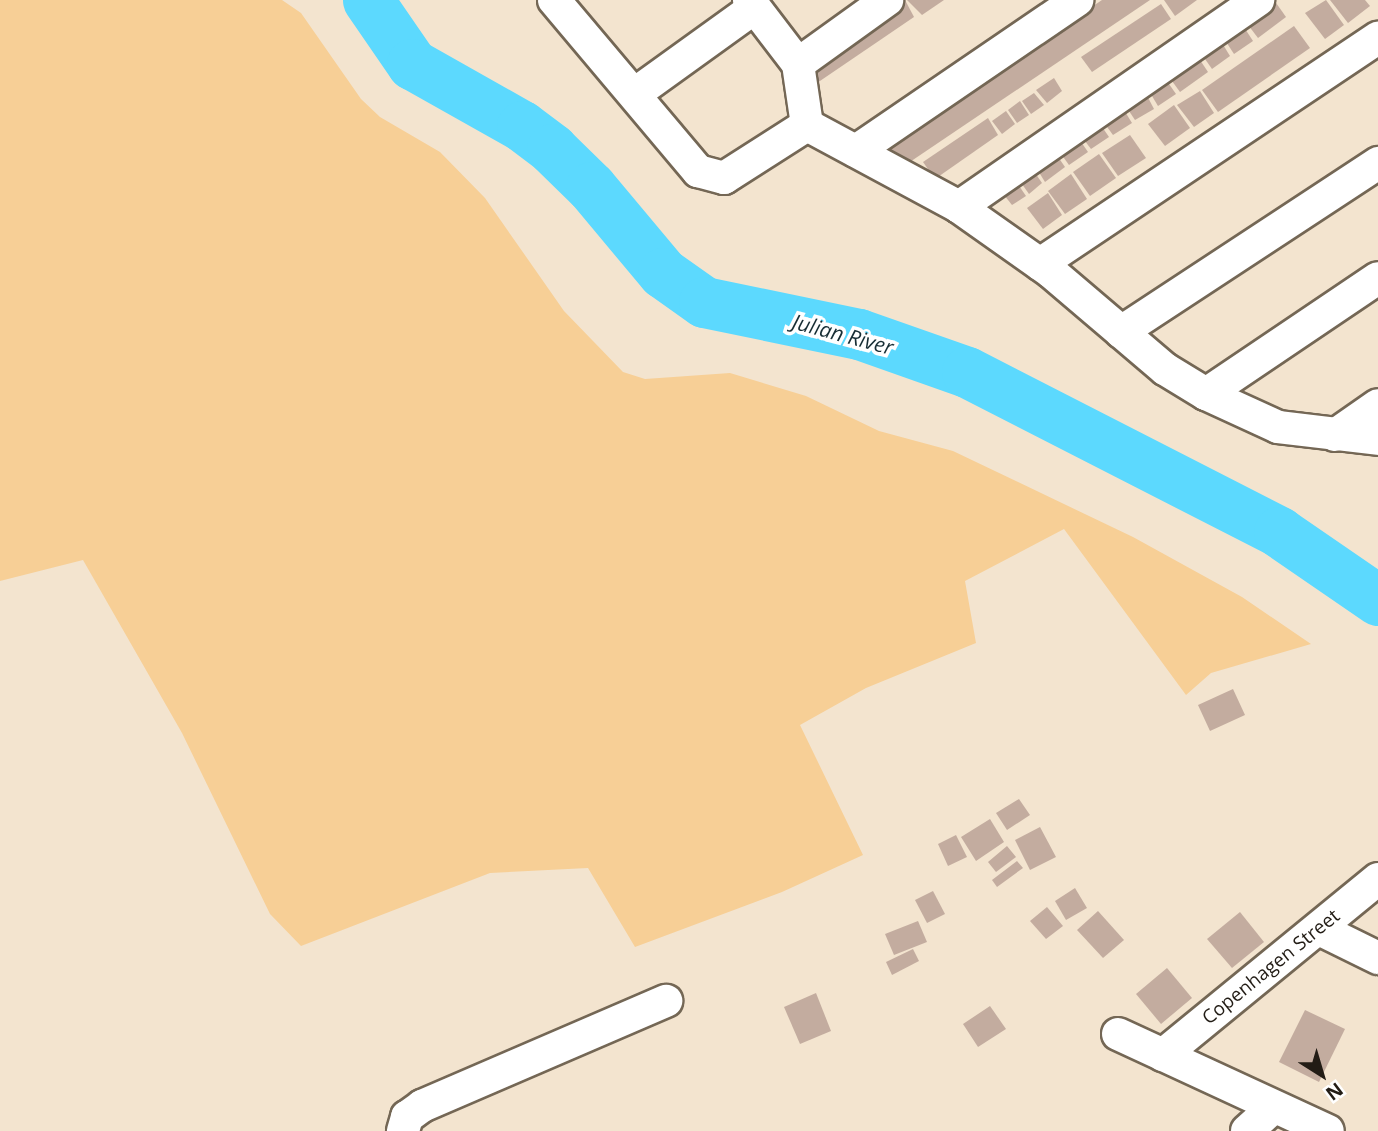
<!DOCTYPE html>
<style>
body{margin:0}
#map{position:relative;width:1378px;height:1131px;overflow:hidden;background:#f3e4cf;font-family:"Open Sans",sans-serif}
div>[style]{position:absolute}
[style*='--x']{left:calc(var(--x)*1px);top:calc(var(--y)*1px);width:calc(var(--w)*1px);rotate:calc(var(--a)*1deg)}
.green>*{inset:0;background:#f7cf96}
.river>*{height:51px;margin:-25.5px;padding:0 25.5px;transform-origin:25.5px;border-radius:25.5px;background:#5cd9fe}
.building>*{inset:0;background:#c3ac9f}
.roads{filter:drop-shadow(2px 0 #746755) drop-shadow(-2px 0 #746755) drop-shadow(0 2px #746755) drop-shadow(0 -2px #746755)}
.minor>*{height:32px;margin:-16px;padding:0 16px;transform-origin:16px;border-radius:16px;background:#fff}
span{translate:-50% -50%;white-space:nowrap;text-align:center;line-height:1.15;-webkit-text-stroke:7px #fff;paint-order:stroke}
.street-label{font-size:19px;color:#221c15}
.water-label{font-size:21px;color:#182e35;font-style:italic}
.north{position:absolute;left:1287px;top:1040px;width:70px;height:70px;-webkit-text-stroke:5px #fff;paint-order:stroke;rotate:143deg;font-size:19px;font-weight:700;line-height:28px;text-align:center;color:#221c15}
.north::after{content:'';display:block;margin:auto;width:24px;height:32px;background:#221c15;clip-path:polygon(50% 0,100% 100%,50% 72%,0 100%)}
</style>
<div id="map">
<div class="green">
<div style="clip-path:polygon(0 0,282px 0,301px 13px,361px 99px,380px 117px,440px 152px,485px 198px,564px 311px,623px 372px,645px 379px,730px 373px,806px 396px,879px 431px,953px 451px,1133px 537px,1242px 597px,1311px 644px,1211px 673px,1186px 695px,1064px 529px,965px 581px,976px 643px,866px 688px,800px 725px,863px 855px,782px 892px,635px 947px,588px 868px,490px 873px,301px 946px,270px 914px,182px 733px,83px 560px,0 581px)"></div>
</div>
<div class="river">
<div style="--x:368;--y:0;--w:78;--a:55.5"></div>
<div style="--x:412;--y:64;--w:126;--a:29.4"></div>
<div style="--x:522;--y:126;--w:38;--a:37"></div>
<div style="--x:552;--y:149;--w:54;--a:44.3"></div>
<div style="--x:591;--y:187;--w:112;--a:50.1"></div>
<div style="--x:663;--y:273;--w:50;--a:35.3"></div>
<div style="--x:704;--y:302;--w:158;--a:11.7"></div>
<div style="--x:859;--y:334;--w:114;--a:19.4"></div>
<div style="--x:967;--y:372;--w:351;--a:27.1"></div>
<div style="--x:1279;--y:532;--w:120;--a:34.5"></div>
</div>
<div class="building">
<div style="clip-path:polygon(896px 0,905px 0,914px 17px,817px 83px,801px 65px)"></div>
<div style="clip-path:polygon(907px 0,944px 0,922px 15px)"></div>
<div style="clip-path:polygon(1102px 0,1150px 0,898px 170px,884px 147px)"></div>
<div style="clip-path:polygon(1164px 0,1197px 0,1175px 16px)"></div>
<div style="clip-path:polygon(1267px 0,1274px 0,1286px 17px,1258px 38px,1242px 17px)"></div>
<div style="clip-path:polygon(1326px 0,1344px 25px,1325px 39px,1305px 13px)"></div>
<div style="clip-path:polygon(1330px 0,1365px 0,1370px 6px,1348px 23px)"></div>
<div style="clip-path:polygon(1161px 4px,1171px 19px,1092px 72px,1081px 57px)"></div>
<div style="clip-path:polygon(1240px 21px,1253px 41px,1234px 54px,1221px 34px)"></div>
<div style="clip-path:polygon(1294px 26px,1310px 48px,1218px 112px,1202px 90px)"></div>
<div style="clip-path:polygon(1217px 35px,1230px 56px,1212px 69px,1198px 49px)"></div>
<div style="clip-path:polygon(1194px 51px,1208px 72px,1180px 92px,1164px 70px)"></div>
<div style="clip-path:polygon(1162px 74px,1176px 94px,1158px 106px,1146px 86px)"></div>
<div style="clip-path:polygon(1054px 78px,1062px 91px,1047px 103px,1036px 90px)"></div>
<div style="clip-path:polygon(1143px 88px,1154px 109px,1135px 120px,1123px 102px)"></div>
<div style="clip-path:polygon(1200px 91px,1214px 113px,1194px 127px,1177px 105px)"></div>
<div style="clip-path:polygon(1034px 93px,1044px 105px,1031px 114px,1022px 101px)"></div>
<div style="clip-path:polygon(1020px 101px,1029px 115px,1017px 123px,1008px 110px)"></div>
<div style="clip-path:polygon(1119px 102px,1132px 123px,1113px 135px,1099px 116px)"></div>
<div style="clip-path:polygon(1174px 105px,1190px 128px,1165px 146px,1148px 124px)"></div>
<div style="clip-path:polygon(1006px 111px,1015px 124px,1002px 134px,992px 121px)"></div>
<div style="clip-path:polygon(988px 118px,998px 135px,935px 179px,923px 162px)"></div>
<div style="clip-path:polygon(1096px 118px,1109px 137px,1091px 149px,1078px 132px)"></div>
<div style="clip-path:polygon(1075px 133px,1088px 152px,1069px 165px,1056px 147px)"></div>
<div style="clip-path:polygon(1130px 135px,1146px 158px,1118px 176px,1102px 153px)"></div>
<div style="clip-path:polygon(1052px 148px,1065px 167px,1045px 182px,1032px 161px)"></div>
<div style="clip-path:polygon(1099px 154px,1116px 178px,1090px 196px,1073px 172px)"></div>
<div style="clip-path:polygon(1029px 164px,1042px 183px,1029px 194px,1015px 174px)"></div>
<div style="clip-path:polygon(1071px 174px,1087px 199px,1065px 214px,1048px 191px)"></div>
<div style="clip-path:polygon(1013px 177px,1026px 196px,1012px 205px,996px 185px)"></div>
<div style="clip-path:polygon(1048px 193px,1062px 215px,1043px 229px,1027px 208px)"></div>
<div style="clip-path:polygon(1233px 689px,1245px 715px,1210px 731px,1198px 705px)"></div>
<div style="clip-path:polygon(1019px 799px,1030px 815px,1007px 830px,996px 813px)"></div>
<div style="clip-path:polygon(990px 819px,1004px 842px,976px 861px,961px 837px)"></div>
<div style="clip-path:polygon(1040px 827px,1056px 857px,1030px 870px,1015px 840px)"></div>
<div style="clip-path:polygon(956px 835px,967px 857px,948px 866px,938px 844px)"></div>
<div style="clip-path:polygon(1007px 846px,1016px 857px,996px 872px,988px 862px)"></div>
<div style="clip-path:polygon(1017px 861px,1023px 868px,997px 887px,992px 880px)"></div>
<div style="clip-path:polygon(1075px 888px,1087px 908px,1066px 920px,1055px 901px)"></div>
<div style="clip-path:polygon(933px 891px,945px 914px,927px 923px,915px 900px)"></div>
<div style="clip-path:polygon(1047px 907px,1063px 926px,1046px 939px,1030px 921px)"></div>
<div style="clip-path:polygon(1098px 911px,1124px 940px,1103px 958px,1077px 930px)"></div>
<div style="clip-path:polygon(1240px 912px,1264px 942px,1232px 968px,1207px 939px)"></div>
<div style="clip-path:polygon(918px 921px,927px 942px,894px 955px,885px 934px)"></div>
<div style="clip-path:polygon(913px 949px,919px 961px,892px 975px,886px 962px)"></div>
<div style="clip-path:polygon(1167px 968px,1192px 998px,1161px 1024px,1136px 994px)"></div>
<div style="clip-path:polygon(816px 993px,831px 1031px,800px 1044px,784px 1007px)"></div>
<div style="clip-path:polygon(990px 1006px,1006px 1029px,978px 1047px,963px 1024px)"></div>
<div style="clip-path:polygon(1305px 1010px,1345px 1029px,1319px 1082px,1279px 1062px)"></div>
</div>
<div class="roads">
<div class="minor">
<div style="--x:554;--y:0;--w:224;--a:49.9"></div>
<div style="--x:698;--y:171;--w:27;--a:15"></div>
<div style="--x:724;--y:178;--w:98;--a:-32.6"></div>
<div style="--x:749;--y:0;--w:81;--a:52.6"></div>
<div style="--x:798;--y:64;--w:62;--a:81.6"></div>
<div style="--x:798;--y:64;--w:110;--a:-35.7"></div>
<div style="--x:636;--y:93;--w:145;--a:-35.8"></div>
<div style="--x:807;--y:125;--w:173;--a:28.3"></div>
<div style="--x:959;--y:207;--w:113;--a:35.2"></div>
<div style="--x:1051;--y:272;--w:150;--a:40.4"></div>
<div style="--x:1165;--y:369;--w:48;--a:31.4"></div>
<div style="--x:1206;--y:394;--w:79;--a:24.6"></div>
<div style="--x:1278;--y:427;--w:101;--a:6.8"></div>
<div style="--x:856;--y:151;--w:268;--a:-34.3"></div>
<div style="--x:959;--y:207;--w:364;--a:-34.7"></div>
<div style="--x:1040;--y:264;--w:407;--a:-33.8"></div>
<div style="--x:1121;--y:332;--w:308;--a:-33.3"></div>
<div style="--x:1206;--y:394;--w:207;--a:-34"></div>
<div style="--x:1335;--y:435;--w:52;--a:-34.9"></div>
<div style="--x:1319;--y:929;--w:66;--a:26.2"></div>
<div style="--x:1118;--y:1034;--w:231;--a:24.8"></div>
<div style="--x:1163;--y:1055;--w:278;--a:-39.3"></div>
<div style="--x:403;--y:1131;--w:15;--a:-74"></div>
<div style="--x:407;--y:1117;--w:19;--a:-36"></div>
<div style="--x:422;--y:1106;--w:266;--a:-23.3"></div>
<div style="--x:1247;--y:1131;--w:36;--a:-42"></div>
</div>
</div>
<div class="street-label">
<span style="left:1271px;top:967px;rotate:-39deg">Copenhagen Street</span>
</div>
<div class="water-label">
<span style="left:843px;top:334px;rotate:15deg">Julian River</span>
</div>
<div class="north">N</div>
</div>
